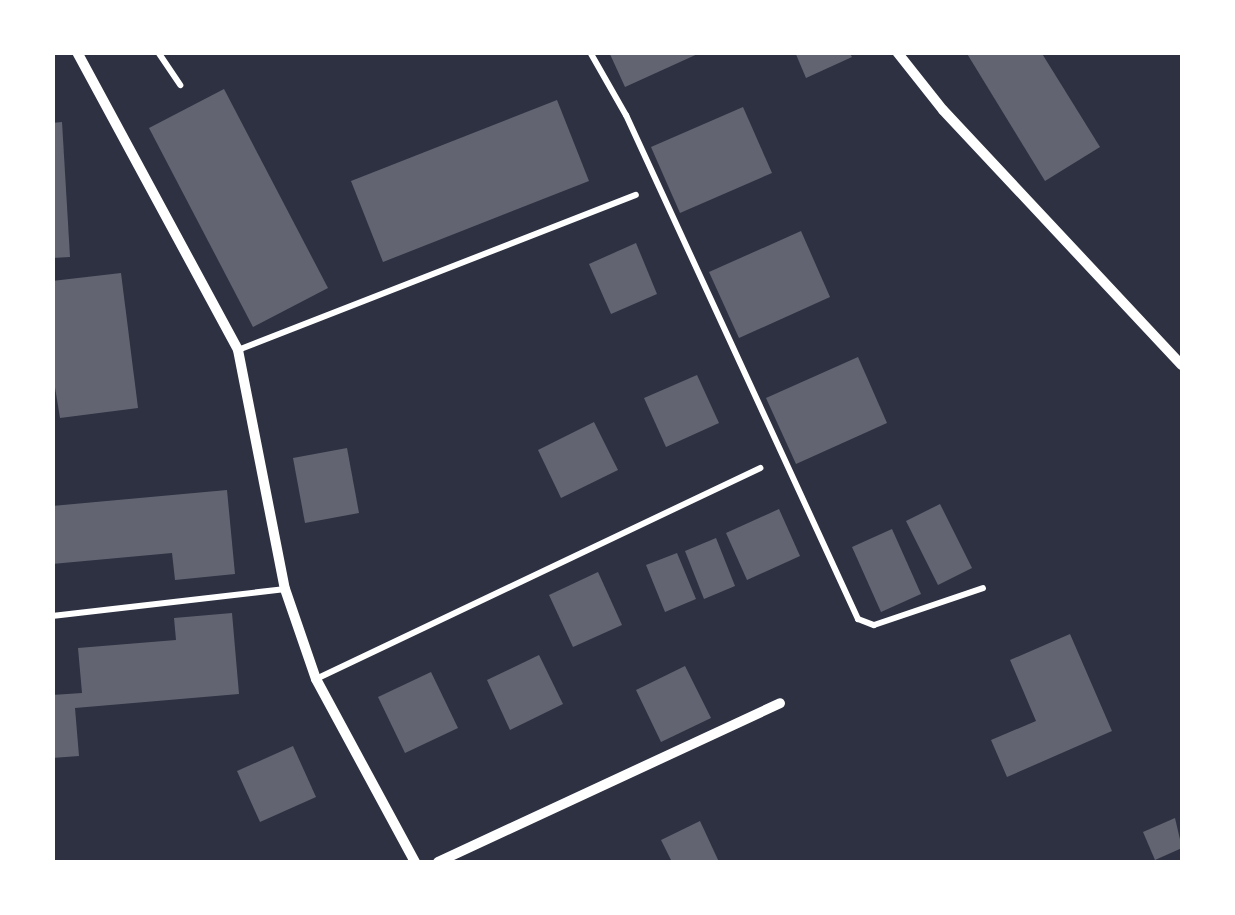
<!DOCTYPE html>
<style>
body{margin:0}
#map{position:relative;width:1235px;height:915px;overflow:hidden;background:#2d3142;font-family:Inter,sans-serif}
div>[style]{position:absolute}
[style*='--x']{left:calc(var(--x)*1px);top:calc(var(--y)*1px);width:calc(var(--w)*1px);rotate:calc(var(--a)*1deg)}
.building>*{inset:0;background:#626471}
.service>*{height:6px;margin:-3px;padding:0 3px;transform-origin:3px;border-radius:3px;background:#fff}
.minor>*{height:10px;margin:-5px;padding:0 5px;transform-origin:5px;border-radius:5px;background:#fff}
span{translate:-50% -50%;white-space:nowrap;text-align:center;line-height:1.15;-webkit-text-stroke:10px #fff;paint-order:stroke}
.frame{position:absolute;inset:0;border:55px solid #fff;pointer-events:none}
</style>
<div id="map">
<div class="building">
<div style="clip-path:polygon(609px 52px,702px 52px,625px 87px)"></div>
<div style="clip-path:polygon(795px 52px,849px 52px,852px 57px,806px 78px)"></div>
<div style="clip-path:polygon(966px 52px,1041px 52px,1100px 147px,1045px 181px)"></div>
<div style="clip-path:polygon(224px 89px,328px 288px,253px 327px,149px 128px)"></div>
<div style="clip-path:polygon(557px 100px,589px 181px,383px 262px,351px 181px)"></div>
<div style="clip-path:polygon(743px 107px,772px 173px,680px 213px,651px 147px)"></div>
<div style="clip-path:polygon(62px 122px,70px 257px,52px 258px,52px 123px)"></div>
<div style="clip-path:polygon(801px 231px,830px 297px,739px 338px,709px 272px)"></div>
<div style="clip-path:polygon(636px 243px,657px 294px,611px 314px,589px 264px)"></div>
<div style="clip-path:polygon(121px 273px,138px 408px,60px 418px,52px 369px,52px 281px)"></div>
<div style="clip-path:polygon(858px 357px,887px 423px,796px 464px,766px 398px)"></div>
<div style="clip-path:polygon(697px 375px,719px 423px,666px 447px,644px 398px)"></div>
<div style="clip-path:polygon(594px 422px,618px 470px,561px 498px,538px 450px)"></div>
<div style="clip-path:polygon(347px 448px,359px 513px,305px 523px,293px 458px)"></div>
<div style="clip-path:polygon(227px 490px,235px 574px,175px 580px,172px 553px,52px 564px,52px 506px)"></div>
<div style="clip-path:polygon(940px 504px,972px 568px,938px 585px,906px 521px)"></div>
<div style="clip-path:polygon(779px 509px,800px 556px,747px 580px,726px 533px)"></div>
<div style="clip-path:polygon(892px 529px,921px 594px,881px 612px,852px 547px)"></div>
<div style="clip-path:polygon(716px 538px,735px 586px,704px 599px,685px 551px)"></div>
<div style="clip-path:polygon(677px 553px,696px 599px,665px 612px,646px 565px)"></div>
<div style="clip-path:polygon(598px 572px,622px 625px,573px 647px,549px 595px)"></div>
<div style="clip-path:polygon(232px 613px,239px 694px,75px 708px,79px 756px,52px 758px,52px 695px,82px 693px,78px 648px,176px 640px,174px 618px)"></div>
<div style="clip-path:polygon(1070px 634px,1112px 731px,1007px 777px,991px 740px,1036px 721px,1010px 660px)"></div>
<div style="clip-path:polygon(539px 655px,563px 704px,510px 730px,487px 680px)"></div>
<div style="clip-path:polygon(685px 666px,711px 718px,661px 742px,636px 690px)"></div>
<div style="clip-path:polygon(431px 672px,458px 728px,405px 753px,378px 697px)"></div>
<div style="clip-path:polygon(293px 746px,316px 797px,260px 822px,237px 771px)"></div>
<div style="clip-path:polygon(1175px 818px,1182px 848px,1155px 860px,1143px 832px)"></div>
<div style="clip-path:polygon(700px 821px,719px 862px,672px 862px,661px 840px)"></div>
</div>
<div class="service">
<div style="--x:158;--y:52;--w:40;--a:56"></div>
<div style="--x:590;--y:52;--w:73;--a:60.3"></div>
<div style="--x:626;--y:115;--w:555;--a:65.28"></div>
<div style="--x:858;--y:619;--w:17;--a:21"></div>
<div style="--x:874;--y:625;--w:115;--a:-18.7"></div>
<div style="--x:238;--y:350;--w:427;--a:-21.3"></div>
<div style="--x:52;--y:616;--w:235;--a:-6.6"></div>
<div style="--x:316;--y:679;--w:492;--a:-25.4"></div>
</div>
<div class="minor">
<div style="--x:77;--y:52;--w:339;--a:61.6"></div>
<div style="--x:238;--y:350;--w:244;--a:78.9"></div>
<div style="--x:285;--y:589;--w:95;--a:71"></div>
<div style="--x:316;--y:679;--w:208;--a:61.6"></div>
<div style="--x:897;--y:52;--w:74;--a:51.6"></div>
<div style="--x:943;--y:110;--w:349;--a:46.9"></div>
<div style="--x:438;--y:862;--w:377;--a:-24.9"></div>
</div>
<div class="frame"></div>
</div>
